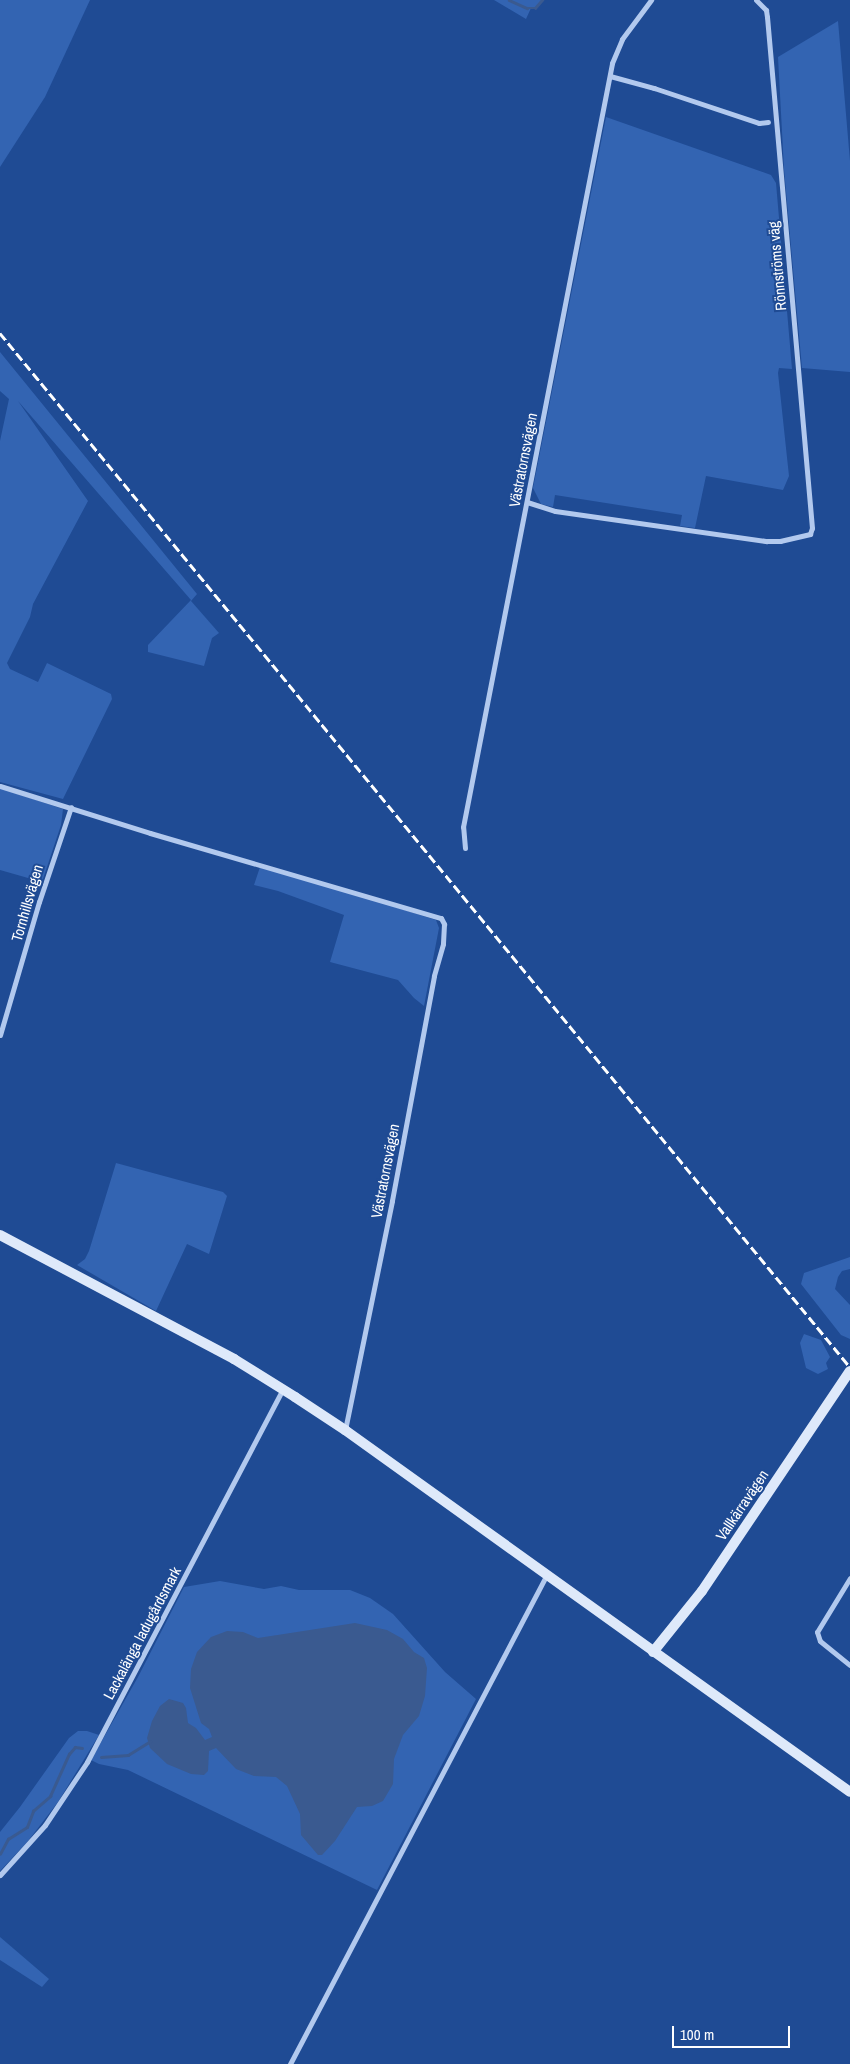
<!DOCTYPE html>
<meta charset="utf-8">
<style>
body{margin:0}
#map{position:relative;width:850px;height:2064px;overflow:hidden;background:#1f4b94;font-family:"Archivo Narrow",sans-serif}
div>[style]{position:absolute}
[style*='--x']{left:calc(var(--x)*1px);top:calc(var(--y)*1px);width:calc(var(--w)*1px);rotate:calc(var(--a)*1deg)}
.green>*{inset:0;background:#3364b2}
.water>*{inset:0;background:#3a5a90}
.stream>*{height:2.5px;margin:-1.25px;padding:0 1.25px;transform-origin:1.25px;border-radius:1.25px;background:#3a5a90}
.street>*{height:5px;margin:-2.5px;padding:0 2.5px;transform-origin:2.5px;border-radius:2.5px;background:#b2c9ee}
.secondary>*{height:10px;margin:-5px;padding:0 5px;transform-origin:5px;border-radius:5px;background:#dee9fa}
.rail>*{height:2.5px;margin-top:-1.25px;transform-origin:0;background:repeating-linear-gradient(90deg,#fff 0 9px,transparent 0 13px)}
span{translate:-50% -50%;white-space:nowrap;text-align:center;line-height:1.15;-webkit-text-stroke:4px #1f4b94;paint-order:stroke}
.street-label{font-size:15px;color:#fff}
.scale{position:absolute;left:672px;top:2026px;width:118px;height:22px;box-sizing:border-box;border:2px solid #fff;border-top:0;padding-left:6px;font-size:15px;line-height:18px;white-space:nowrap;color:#fff;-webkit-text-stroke:4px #1f4b94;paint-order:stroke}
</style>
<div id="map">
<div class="green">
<div style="clip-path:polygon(0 0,90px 0,45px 97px,0 167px)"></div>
<div style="clip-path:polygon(494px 0,542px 0,535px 8px,531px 8px,526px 19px)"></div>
<div style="clip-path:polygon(838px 21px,850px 161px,850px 372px,802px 368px,784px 169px,778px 57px)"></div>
<div style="clip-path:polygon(606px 117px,771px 175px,776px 183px,792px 369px,779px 368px,778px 373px,789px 476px,783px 490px,706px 476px,695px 528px,680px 526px,682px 515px,555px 495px,553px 507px,541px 504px,533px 488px)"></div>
<div style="clip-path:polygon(0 352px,197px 594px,191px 601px,219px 633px,212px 638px,204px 666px,148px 652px,148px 645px,191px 600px,18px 401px,88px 501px,33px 604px,30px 617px,7px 663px,10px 669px,38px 682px,47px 663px,111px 694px,112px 699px,63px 799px,0 782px,0 441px,9px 399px,0 391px)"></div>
<div style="clip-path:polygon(0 788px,63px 809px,61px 825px,42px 882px,0 870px)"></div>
<div style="clip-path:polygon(260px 867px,341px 890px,436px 920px,439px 928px,424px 1006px,414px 998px,398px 980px,330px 962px,344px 915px,278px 891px,254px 885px)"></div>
<div style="clip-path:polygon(116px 1163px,223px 1192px,227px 1196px,209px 1254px,187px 1244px,156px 1311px,77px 1265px,85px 1259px,89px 1251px)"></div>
<div style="clip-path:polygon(850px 1257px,850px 1269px,842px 1271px,838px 1277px,835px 1289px,850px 1305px,850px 1339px,841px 1335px,801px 1284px,804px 1273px)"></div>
<div style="clip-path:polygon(804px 1334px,821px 1340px,830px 1357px,826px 1363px,828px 1369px,818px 1374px,806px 1368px,800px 1343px)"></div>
<div style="clip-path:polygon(220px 1581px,264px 1589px,281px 1586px,299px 1590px,350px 1590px,370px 1598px,393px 1614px,445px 1672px,476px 1699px,377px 1890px,128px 1770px,99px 1764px,91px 1760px,138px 1677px,184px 1587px)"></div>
<div style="clip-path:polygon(78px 1731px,87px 1731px,99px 1735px,58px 1802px,28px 1841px,0 1871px,0 1832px,20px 1807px,69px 1738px)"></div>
<div style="clip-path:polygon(0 1937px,49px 1979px,42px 1987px,0 1960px)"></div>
</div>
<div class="water">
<div style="clip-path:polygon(355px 1623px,387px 1630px,403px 1639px,414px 1652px,424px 1658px,427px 1668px,425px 1696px,419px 1716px,403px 1735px,394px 1759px,393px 1784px,383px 1801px,372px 1806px,357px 1807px,335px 1841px,322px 1855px,318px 1855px,301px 1835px,300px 1814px,287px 1786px,276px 1777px,254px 1776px,236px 1769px,216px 1748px,209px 1751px,208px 1771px,204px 1775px,191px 1774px,167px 1764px,150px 1748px,147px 1738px,152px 1721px,160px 1706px,169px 1699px,183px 1703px,186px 1708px,188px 1723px,196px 1728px,205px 1740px,212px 1737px,209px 1729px,201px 1723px,190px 1688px,191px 1669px,197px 1652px,211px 1637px,227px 1631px,243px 1632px,258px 1638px)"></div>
</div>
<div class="stream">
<div style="--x:509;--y:0;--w:20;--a:24"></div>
<div style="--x:527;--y:8;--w:8;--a:0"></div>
<div style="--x:535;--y:8;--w:11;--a:-49"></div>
<div style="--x:101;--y:1757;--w:27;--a:-4"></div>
<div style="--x:128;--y:1755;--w:26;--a:-32"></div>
<div style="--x:0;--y:1854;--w:17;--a:-62"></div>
<div style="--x:8;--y:1839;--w:22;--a:-32"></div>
<div style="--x:27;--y:1827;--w:17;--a:-69"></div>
<div style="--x:33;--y:1811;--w:23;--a:-41"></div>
<div style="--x:50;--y:1796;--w:46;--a:-65.7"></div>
<div style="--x:69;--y:1754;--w:9;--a:-49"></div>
<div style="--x:75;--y:1747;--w:7;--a:8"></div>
</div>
<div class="street">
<div style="--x:610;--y:76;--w:46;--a:15.3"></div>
<div style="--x:654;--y:88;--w:111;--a:18.4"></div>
<div style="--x:759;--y:123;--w:9;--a:-6"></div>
<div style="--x:527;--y:502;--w:29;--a:18"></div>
<div style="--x:555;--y:511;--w:214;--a:8.1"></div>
<div style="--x:767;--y:541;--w:13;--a:0"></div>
<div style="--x:780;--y:541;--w:31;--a:-13"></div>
<div style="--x:810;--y:534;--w:6;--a:-72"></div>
<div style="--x:812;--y:528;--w:513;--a:-95.03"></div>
<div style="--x:767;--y:17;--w:7;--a:-98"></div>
<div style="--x:766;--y:10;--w:14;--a:-135"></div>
<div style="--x:0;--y:786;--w:157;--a:17.4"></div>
<div style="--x:150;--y:833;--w:303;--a:16.3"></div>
<div style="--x:441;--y:918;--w:7;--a:63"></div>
<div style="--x:444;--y:924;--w:20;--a:93"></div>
<div style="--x:443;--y:944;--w:33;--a:106"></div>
<div style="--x:434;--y:976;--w:229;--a:100.6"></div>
<div style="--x:392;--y:1201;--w:233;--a:101.6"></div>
<div style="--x:465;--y:848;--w:21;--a:-95"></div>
<div style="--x:463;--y:827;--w:778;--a:-78.96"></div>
<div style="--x:612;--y:63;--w:26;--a:-67"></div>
<div style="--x:622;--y:39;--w:49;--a:-53.4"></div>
<div style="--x:0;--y:1035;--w:139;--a:-73.7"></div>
<div style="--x:39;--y:902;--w:100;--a:-71.4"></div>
<div style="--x:850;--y:1578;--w:63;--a:121.4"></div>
<div style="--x:817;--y:1632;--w:9;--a:72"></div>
<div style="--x:820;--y:1641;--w:38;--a:39"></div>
<div style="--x:0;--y:1875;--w:67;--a:-48"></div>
<div style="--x:45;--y:1825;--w:76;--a:-56.3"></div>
<div style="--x:87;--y:1762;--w:421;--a:-62.3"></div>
<div style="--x:290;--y:2064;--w:551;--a:-62.32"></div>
</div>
<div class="secondary">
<div style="--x:0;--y:1235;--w:265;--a:27.9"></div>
<div style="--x:234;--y:1359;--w:72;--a:31.9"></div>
<div style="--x:295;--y:1397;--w:60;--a:33.4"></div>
<div style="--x:345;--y:1430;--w:621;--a:35.63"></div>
<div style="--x:653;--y:1652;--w:78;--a:-51.2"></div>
<div style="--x:702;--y:1591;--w:265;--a:-56.1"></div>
</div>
<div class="rail">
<div style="--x:0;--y:333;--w:1339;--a:50.58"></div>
</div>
<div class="street-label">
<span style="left:777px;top:266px;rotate:-95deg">Rönnströms väg</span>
<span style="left:523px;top:460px;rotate:-79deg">Västratornsvägen</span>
<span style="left:27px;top:903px;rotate:-74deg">Tornhillsvägen</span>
<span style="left:385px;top:1171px;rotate:-79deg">Västratornsvägen</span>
<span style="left:742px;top:1505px;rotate:-56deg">Vallkärravägen</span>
<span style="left:142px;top:1633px;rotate:-62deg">Lackalänga ladugårdsmark</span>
</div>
<div class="scale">100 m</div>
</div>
